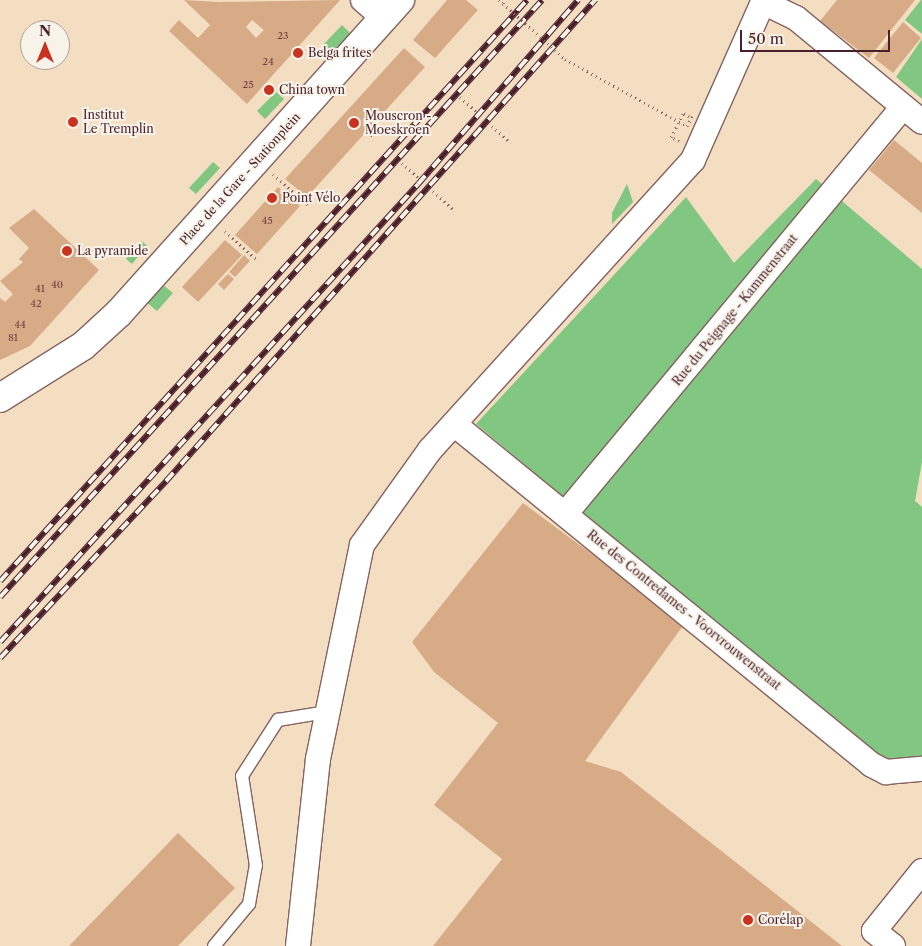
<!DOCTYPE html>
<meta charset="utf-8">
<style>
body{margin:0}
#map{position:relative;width:922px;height:946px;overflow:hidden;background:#f3dec2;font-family:"Libre Caslon Text",serif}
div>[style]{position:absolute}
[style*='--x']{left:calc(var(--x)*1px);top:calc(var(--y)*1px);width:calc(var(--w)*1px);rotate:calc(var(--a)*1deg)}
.green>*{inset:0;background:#81c681}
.building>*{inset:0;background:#d8ab87}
.path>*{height:3px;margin-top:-1.5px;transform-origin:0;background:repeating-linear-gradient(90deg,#856260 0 1px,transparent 0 5px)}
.roads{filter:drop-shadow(1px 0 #856260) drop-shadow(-1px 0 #856260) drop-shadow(0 1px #856260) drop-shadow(0 -1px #856260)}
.service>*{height:12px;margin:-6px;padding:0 6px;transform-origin:6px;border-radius:6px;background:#fff}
.minor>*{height:24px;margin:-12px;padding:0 12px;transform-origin:12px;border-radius:12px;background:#fff}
.secondary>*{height:28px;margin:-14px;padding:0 14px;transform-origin:14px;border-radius:14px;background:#fff}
.rail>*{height:5.5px;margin-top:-2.75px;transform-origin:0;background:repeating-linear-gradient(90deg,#f7f3e8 0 11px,#4a1f2b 0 22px);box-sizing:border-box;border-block:1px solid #4a1f2b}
.path-bridge>*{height:3px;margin-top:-1.5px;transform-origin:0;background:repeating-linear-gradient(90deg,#856260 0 1px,transparent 0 5px)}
.dots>*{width:14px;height:14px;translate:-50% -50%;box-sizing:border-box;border:2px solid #f7f3e8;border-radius:50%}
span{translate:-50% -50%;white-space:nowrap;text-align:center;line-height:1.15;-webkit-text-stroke:4px #f7f3e8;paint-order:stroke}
.number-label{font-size:10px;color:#6e4242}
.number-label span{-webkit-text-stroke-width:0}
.poi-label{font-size:12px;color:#4a1f2b}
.left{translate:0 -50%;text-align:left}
.street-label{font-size:12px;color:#4a1f2b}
.north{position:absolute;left:20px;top:20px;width:50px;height:50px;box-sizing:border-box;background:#f7f3e8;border:1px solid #b29e9c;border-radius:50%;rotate:0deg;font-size:14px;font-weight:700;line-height:20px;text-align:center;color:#4a1f2b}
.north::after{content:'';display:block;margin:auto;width:18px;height:22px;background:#c8321e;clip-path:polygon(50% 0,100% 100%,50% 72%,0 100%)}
.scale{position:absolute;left:740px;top:30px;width:150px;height:22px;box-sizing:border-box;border:2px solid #4a1f2b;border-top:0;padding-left:6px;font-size:15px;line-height:18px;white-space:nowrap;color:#4a1f2b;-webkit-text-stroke:4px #f7f3e8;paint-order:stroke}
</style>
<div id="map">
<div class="green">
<div style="clip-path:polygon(921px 0,922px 0,922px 34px,905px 20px)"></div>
<div style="clip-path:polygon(342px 25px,351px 34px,334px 53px,324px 44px)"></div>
<div style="clip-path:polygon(922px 39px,922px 99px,896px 77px)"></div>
<div style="clip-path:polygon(276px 92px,284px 99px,265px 119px,257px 111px)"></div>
<div style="clip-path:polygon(213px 162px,220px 168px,196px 194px,189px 188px)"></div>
<div style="clip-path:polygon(816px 179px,922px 269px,922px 462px,915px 501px,922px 507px,922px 761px,877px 758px,476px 424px,686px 197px,734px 263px)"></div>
<div style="clip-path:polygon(627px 184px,633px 202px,612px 224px,612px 213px)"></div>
<div style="clip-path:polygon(142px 241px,147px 246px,132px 264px,126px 259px)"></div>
<div style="clip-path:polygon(162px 284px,173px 293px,157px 311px,146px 302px)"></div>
</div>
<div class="building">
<div style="clip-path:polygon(evenodd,184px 0,219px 2px,340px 0,247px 104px,169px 31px,179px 20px,198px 38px,210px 25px,184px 0,252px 20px,264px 30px,256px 38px,246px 27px,252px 20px)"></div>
<div style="clip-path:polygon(447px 0,466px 0,478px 10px,435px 58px,413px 40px)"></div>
<div style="clip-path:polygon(837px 0,915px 0,869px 58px,820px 21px)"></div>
<div style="clip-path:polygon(903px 22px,921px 38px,893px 73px,874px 58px)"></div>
<div style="clip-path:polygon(404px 48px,425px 67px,307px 197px,285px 179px)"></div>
<div style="clip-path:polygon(894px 140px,922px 163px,922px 213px,869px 170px)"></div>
<div style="clip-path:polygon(278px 187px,300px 206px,257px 254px,235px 235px)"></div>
<div style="clip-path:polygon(34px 209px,99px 270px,30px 346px,0 360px,0 298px,5px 302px,13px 294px,0 281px,23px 262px,19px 259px,29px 248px,9px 228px)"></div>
<div style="clip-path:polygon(225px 240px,242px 255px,198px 302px,182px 287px)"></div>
<div style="clip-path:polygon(244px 255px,250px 261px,235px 277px,229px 272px)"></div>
<div style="clip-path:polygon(228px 274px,234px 279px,224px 290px,218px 284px)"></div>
<div style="clip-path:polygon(523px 503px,685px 623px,585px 761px,621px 772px,842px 946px,433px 946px,502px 859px,434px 805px,498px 723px,434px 672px,412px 642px)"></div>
<div style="clip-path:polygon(178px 833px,235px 888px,178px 946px,69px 946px)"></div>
</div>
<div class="path">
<div style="--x:503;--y:3;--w:4;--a:-56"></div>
<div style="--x:460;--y:97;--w:21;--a:41"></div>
<div style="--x:492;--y:126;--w:25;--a:42"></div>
<div style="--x:367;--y:132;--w:9;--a:32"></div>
<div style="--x:679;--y:141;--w:9;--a:-153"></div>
<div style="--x:671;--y:137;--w:27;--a:-62"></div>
<div style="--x:684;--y:113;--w:6;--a:31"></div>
<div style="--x:402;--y:163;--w:21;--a:41"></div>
<div style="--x:273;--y:174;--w:47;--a:41.5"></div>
<div style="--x:433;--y:191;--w:27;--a:42"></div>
<div style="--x:225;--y:231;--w:45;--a:42.3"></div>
</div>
<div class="roads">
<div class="service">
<div style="--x:214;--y:946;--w:55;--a:-50.2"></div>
<div style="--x:249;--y:904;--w:39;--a:-80"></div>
<div style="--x:256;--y:866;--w:91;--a:-98.8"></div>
<div style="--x:242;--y:776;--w:67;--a:-57.3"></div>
<div style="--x:278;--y:720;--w:50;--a:-9.3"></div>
</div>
<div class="minor">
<div style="--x:363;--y:0;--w:28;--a:41"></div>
<div style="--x:763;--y:2;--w:37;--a:26"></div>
<div style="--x:796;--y:18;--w:163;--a:39.5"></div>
<div style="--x:454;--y:424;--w:539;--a:39.21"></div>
<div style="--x:872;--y:765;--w:16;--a:27"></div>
<div style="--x:886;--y:772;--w:36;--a:-5"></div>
<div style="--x:566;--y:513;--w:528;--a:-50.31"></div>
<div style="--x:298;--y:946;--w:188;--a:-83.9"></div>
<div style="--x:318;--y:759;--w:218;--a:-78.4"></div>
<div style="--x:362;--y:545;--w:117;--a:-54.4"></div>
<div style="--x:430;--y:450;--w:391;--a:-47.8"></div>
<div style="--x:693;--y:160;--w:175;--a:-66.1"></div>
<div style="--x:893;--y:946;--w:24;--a:-142"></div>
<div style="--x:874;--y:931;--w:77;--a:-51.3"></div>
</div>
<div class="secondary">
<div style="--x:0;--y:398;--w:98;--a:-32.1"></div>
<div style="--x:83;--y:346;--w:49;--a:-42.5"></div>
<div style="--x:119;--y:313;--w:421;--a:-48.1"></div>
</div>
</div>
<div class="rail">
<div style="--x:0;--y:581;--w:784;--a:-47.79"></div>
<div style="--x:0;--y:597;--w:806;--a:-47.76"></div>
<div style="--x:0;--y:642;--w:620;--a:-47.61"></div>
<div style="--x:418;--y:184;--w:244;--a:-49"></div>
<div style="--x:0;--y:658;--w:243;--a:-46.8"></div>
<div style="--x:166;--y:481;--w:645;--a:-48.27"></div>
</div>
<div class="path-bridge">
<div style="--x:499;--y:0;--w:89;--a:41.8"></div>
<div style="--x:565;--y:59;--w:139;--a:28.8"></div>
<div style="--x:687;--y:126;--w:13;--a:-61"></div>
</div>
<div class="dots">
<div style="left:298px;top:53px;background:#c8321e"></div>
<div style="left:269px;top:90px;background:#c8321e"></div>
<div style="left:73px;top:122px;background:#c8321e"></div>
<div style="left:354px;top:123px;background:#c8321e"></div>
<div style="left:272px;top:198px;background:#c8321e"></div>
<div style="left:67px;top:251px;background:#c8321e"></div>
<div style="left:748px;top:920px;background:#c8321e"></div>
</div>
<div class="number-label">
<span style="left:283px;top:36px">23</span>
<span style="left:268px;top:62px">24</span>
<span style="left:248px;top:85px">25</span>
<span style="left:267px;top:221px">45</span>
<span style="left:57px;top:285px">40</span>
<span style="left:40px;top:289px">41</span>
<span style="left:36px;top:304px">42</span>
<span style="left:20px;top:325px">44</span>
<span style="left:13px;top:338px">81</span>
</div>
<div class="poi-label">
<span class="left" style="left:308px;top:53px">Belga frites</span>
<span class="left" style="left:279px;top:90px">China town</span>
<span class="left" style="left:83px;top:122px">Institut<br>Le Tremplin</span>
<span class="left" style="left:365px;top:123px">Mouscron -<br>Moeskroen</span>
<span class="left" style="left:282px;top:198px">Point Vélo</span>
<span class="left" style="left:77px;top:251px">La pyramide</span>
<span class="left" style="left:758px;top:920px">Corélap</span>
</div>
<div class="street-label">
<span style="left:240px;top:179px;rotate:-48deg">Place de la Gare - Stationplein</span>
<span style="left:735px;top:310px;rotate:-51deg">Rue du Peignage - Kammenstraat</span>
<span style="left:684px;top:610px;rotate:39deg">Rue des Contredames - Voorvrouwenstraat</span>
</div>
<div class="north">N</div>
<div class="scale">50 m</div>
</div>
